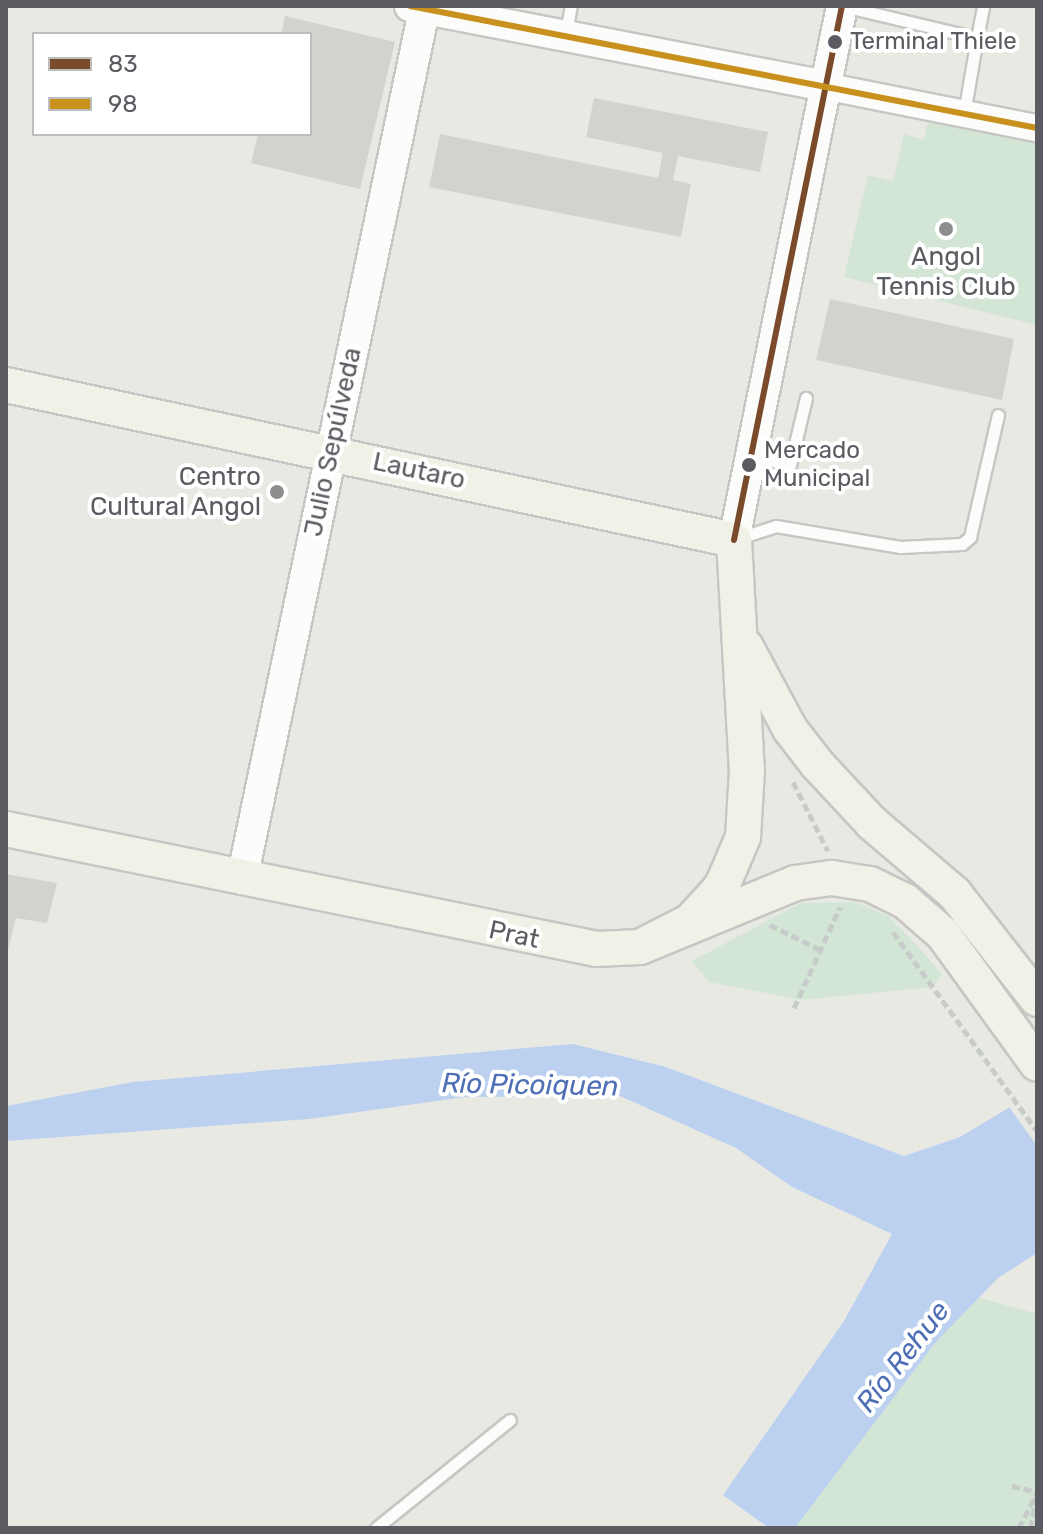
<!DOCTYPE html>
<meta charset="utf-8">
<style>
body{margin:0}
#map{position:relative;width:1043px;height:1534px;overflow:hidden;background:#e9e9e4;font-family:Rubik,sans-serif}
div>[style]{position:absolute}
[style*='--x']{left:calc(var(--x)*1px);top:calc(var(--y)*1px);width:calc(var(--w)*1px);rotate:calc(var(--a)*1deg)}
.green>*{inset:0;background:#d3e5d4}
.water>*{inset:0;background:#bcd1f0}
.pier>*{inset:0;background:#e9e9e4}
.building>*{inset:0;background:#d3d2cf}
.path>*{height:5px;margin-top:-2.5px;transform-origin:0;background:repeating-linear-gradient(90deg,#c7cbc9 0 8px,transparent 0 12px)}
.roads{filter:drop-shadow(2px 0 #c6c6c4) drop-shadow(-2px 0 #c6c6c4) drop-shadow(0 2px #c6c6c4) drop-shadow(0 -2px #c6c6c4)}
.service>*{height:11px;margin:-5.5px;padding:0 5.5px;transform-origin:5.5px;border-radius:5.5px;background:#fcfcfb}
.tertiary>*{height:26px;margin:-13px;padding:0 13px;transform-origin:13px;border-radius:13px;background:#fcfcfb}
.secondary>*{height:30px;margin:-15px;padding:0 15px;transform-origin:15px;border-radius:15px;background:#fcfcfb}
.primary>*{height:34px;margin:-17px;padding:0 17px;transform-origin:17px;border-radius:17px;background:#f1f1e7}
.bus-1>*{height:6px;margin:-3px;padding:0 3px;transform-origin:3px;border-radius:3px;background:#7a4b2a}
.bus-2>*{height:6px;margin:-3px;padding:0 3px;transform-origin:3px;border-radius:3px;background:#c8901d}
.dots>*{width:22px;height:22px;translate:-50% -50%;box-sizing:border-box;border:4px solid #fff;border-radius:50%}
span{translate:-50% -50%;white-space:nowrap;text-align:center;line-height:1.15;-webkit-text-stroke:8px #fff;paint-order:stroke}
.bus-label{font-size:24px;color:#5a5c61}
.left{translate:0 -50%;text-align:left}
.poi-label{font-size:26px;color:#5a5c61}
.right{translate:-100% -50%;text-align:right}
.street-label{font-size:26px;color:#5a5c61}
.water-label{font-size:28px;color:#4e6fb5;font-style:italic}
.frame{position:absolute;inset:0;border:8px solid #5a5c61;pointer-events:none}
.legend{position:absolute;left:32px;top:32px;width:280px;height:104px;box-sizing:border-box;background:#fff;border:2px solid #bdbec0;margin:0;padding:10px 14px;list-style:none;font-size:24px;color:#5a5c61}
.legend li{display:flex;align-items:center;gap:16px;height:40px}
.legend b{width:40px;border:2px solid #bdbec0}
</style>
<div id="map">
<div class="green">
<div style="clip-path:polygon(928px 121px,1037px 144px,1037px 325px,844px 277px,868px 175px,893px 181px,904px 134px,924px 140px)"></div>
<div style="clip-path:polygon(855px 902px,888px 916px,913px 941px,942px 974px,933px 987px,801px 1000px,709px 982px,692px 961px,801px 903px)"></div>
<div style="clip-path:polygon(977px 1297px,1037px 1314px,1037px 1528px,795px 1528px,935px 1343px)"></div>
</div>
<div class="water">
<div style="clip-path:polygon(573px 1044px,666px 1067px,904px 1156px,960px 1137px,1037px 1091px,1037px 1253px,998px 1278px,935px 1343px,795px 1528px,769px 1528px,723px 1495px,844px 1321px,892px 1234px,792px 1187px,736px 1148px,620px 1096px,465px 1097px,309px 1119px,6px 1141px,6px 1106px,133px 1082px)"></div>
</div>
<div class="pier">
<div style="clip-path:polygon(1037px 1087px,1037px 1146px,1007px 1104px)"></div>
</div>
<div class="building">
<div style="clip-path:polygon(285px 16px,395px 42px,360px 189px,251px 163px,258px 134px,310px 134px,310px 34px,281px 34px)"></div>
<div style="clip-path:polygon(594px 98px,768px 132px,760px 172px,678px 156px,673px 180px,691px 184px,681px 237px,429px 187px,440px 134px,658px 178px,663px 153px,586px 137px)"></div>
<div style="clip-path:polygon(830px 299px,1014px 339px,1002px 400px,816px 360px)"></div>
<div style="clip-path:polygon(6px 874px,57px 883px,47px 923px,16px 918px,7px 954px)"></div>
</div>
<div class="path">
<div style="--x:793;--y:782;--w:77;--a:63.1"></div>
<div style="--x:770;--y:925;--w:55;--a:26.1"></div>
<div style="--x:893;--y:932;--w:246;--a:54.1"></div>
<div style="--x:794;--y:1008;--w:111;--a:-65.5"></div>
<div style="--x:1012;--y:1486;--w:26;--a:13"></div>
<div style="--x:1019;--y:1528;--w:40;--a:-63.4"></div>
<div style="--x:1031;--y:1528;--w:31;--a:-81"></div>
</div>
<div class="roads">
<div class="service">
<div style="--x:843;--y:6;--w:138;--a:13.4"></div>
<div style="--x:977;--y:38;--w:76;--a:99.8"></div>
<div style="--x:566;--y:33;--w:27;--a:-80"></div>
<div style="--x:977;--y:38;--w:33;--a:-79"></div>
<div style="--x:753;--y:456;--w:38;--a:14"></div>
<div style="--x:790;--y:465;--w:69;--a:-76.6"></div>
<div style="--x:739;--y:538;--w:39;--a:-18"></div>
<div style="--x:776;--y:526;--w:126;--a:9.6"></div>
<div style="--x:900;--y:547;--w:62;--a:-2.8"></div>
<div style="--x:962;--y:544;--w:11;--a:-41"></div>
<div style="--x:970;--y:537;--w:125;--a:-77.1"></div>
<div style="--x:376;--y:1528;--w:172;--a:-38.9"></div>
</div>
<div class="tertiary">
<div style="--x:824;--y:86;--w:217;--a:11.2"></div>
</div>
<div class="secondary">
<div style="--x:410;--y:6;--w:422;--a:10.9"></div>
<div style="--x:734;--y:540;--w:545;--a:-78.57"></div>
<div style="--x:242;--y:879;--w:892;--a:-78.16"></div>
</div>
<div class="primary">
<div style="--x:6;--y:385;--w:744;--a:12.02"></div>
<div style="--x:734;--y:540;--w:230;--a:86.8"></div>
<div style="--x:747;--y:770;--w:67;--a:93.4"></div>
<div style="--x:743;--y:837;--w:53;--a:113.2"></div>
<div style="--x:722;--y:886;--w:23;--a:131"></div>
<div style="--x:707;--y:903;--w:26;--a:133"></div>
<div style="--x:689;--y:922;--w:55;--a:153"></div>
<div style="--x:746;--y:647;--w:93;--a:61.8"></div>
<div style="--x:790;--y:729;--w:44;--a:52.4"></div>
<div style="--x:817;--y:764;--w:81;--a:47"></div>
<div style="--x:872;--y:823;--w:109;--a:40.5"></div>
<div style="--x:955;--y:894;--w:133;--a:52"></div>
<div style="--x:6;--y:829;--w:603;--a:11.48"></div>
<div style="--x:597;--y:949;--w:43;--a:-2.7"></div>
<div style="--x:640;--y:947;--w:168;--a:-22.4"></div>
<div style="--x:795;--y:883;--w:37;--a:-8"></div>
<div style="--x:832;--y:878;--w:38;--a:9"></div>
<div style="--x:870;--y:884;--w:39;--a:26"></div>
<div style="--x:905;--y:901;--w:50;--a:41"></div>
<div style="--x:943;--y:934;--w:160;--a:54.1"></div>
</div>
</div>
<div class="bus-1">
<div style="--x:734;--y:540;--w:545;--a:-78.57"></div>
</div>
<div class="bus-2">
<div style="--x:410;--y:6;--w:639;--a:11.01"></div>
</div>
<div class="dots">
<div style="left:835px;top:42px;background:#5a5c61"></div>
<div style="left:946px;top:229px;background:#8c8d8f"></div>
<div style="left:749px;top:465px;background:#5a5c61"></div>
<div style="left:277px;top:492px;background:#8c8d8f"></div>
</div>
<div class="bus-label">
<span class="left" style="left:850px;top:42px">Terminal Thiele</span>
<span class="left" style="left:764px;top:465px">Mercado<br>Municipal</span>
</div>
<div class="poi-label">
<span style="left:946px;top:272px">Angol<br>Tennis Club</span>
<span class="right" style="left:261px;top:492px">Centro<br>Cultural Angol</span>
</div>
<div class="street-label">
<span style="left:333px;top:442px;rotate:-78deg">Julio Sepúlveda</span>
<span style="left:419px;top:471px;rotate:12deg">Lautaro</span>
<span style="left:514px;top:935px;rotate:12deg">Prat</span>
</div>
<div class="water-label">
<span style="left:530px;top:1085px;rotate:1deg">Río Picoiquen</span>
<span style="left:903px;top:1357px;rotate:-52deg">Río Rehue</span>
</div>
<div class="frame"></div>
<ul class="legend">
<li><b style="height:10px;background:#7a4b2a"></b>83</li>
<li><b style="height:10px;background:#c8901d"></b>98</li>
</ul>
</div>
